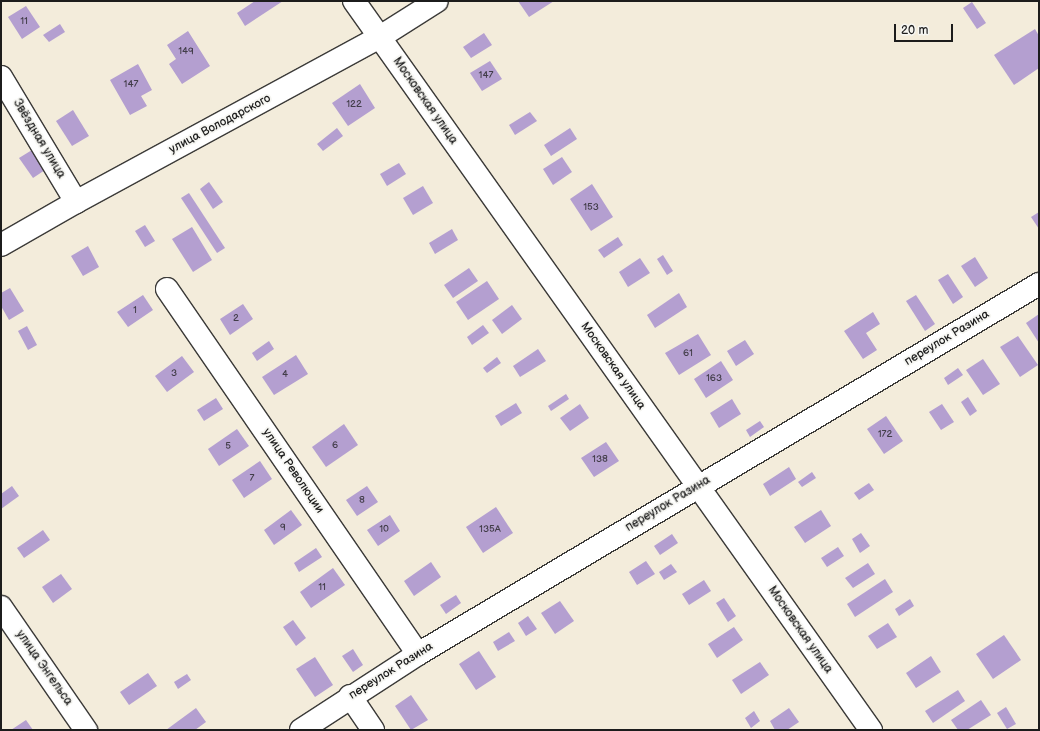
<!DOCTYPE html>
<meta charset="utf-8">
<style>
body{margin:0}
#map{position:relative;width:1040px;height:731px;overflow:hidden;background:#f3ecdb;font-family:"Balsamiq Sans",sans-serif}
div>[style]{position:absolute}
[style*='--x']{left:calc(var(--x)*1px);top:calc(var(--y)*1px);width:calc(var(--w)*1px);rotate:calc(var(--a)*1deg)}
.building>*{inset:0;background:#b49fd0}
.roads{filter:drop-shadow(1px 0 #3c3b39) drop-shadow(-1px 0 #3c3b39) drop-shadow(0 1px #3c3b39) drop-shadow(0 -1px #3c3b39)}
.minor>*{height:22px;margin:-11px;padding:0 11px;transform-origin:11px;border-radius:11px;background:#fff}
span{translate:-50% -50%;white-space:nowrap;text-align:center;line-height:1.15;-webkit-text-stroke:3.5px #f6f6f2;paint-order:stroke}
.number-label{font-size:10px;color:#423d49}
.number-label span{-webkit-text-stroke-width:0}
.street-label{font-size:12px;color:#1c1c1c}
.frame{position:absolute;inset:0;border:2px solid #1c1c1c;pointer-events:none}
.scale{position:absolute;left:894px;top:24px;width:59px;height:18px;box-sizing:border-box;border:2px solid #1c1c1c;border-top:0;padding-left:5px;font-size:12px;line-height:14px;white-space:nowrap;color:#1c1c1c;-webkit-text-stroke:3px #f6f6f2;paint-order:stroke}
</style>
<div id="map">
<div class="building">
<div style="clip-path:polygon(255px 1px,283px 1px,245px 26px,237px 13px)"></div>
<div style="clip-path:polygon(518px 1px,554px 1px,529px 17px)"></div>
<div style="clip-path:polygon(972px 2px,986px 23px,977px 29px,963px 8px)"></div>
<div style="clip-path:polygon(26px 6px,40px 27px,22px 39px,8px 17px)"></div>
<div style="clip-path:polygon(60px 24px,65px 32px,49px 42px,43px 35px)"></div>
<div style="clip-path:polygon(1035px 29px,1039px 36px,1039px 68px,1014px 85px,994px 55px)"></div>
<div style="clip-path:polygon(188px 31px,210px 66px,182px 84px,169px 64px,176px 59px,167px 45px)"></div>
<div style="clip-path:polygon(484px 33px,492px 45px,471px 58px,463px 47px)"></div>
<div style="clip-path:polygon(490px 61px,502px 79px,482px 91px,470px 73px)"></div>
<div style="clip-path:polygon(138px 64px,152px 90px,141px 96px,147px 106px,130px 115px,110px 80px)"></div>
<div style="clip-path:polygon(360px 84px,375px 108px,348px 126px,332px 103px)"></div>
<div style="clip-path:polygon(73px 110px,89px 136px,72px 146px,56px 121px)"></div>
<div style="clip-path:polygon(530px 112px,537px 121px,515px 135px,509px 125px)"></div>
<div style="clip-path:polygon(337px 128px,343px 136px,323px 151px,317px 144px)"></div>
<div style="clip-path:polygon(570px 128px,577px 139px,551px 156px,544px 145px)"></div>
<div style="clip-path:polygon(32px 150px,45px 170px,33px 178px,19px 158px)"></div>
<div style="clip-path:polygon(562px 157px,572px 172px,553px 185px,543px 169px)"></div>
<div style="clip-path:polygon(399px 163px,406px 174px,387px 186px,380px 174px)"></div>
<div style="clip-path:polygon(209px 182px,223px 202px,213px 209px,200px 189px)"></div>
<div style="clip-path:polygon(592px 184px,613px 217px,591px 231px,570px 199px)"></div>
<div style="clip-path:polygon(423px 186px,433px 203px,413px 215px,403px 198px)"></div>
<div style="clip-path:polygon(189px 193px,225px 248px,217px 253px,181px 198px)"></div>
<div style="clip-path:polygon(1039px 212px,1039px 229px,1031px 217px)"></div>
<div style="clip-path:polygon(145px 225px,155px 241px,145px 247px,135px 231px)"></div>
<div style="clip-path:polygon(192px 227px,212px 260px,193px 272px,172px 239px)"></div>
<div style="clip-path:polygon(452px 229px,458px 240px,435px 254px,429px 243px)"></div>
<div style="clip-path:polygon(618px 237px,623px 245px,604px 258px,598px 250px)"></div>
<div style="clip-path:polygon(88px 246px,99px 267px,83px 276px,71px 256px)"></div>
<div style="clip-path:polygon(663px 255px,673px 271px,667px 275px,657px 259px)"></div>
<div style="clip-path:polygon(975px 257px,988px 278px,975px 287px,961px 266px)"></div>
<div style="clip-path:polygon(640px 258px,650px 273px,628px 287px,619px 272px)"></div>
<div style="clip-path:polygon(469px 268px,478px 281px,453px 298px,444px 285px)"></div>
<div style="clip-path:polygon(948px 274px,963px 297px,953px 304px,938px 280px)"></div>
<div style="clip-path:polygon(487px 281px,499px 299px,468px 320px,456px 302px)"></div>
<div style="clip-path:polygon(10px 288px,24px 311px,9px 320px,1px 306px,1px 293px)"></div>
<div style="clip-path:polygon(679px 293px,687px 307px,655px 328px,647px 315px)"></div>
<div style="clip-path:polygon(143px 295px,153px 310px,128px 327px,117px 312px)"></div>
<div style="clip-path:polygon(916px 295px,935px 324px,925px 331px,906px 301px)"></div>
<div style="clip-path:polygon(243px 304px,253px 319px,230px 335px,220px 319px)"></div>
<div style="clip-path:polygon(512px 305px,522px 319px,502px 334px,492px 320px)"></div>
<div style="clip-path:polygon(873px 312px,880px 324px,866px 333px,877px 350px,863px 359px,844px 331px)"></div>
<div style="clip-path:polygon(1039px 314px,1039px 343px,1026px 323px)"></div>
<div style="clip-path:polygon(483px 325px,489px 333px,472px 345px,467px 337px)"></div>
<div style="clip-path:polygon(27px 326px,37px 345px,28px 350px,18px 331px)"></div>
<div style="clip-path:polygon(698px 334px,711px 355px,679px 375px,665px 353px)"></div>
<div style="clip-path:polygon(1018px 336px,1038px 365px,1020px 377px,1000px 347px)"></div>
<div style="clip-path:polygon(745px 340px,754px 354px,736px 366px,727px 351px)"></div>
<div style="clip-path:polygon(269px 341px,274px 349px,257px 361px,252px 353px)"></div>
<div style="clip-path:polygon(538px 349px,546px 361px,520px 377px,513px 366px)"></div>
<div style="clip-path:polygon(296px 355px,308px 374px,274px 395px,262px 377px)"></div>
<div style="clip-path:polygon(182px 356px,194px 372px,167px 392px,155px 376px)"></div>
<div style="clip-path:polygon(497px 357px,501px 363px,487px 373px,483px 368px)"></div>
<div style="clip-path:polygon(983px 359px,1000px 384px,983px 395px,966px 370px)"></div>
<div style="clip-path:polygon(721px 361px,733px 380px,706px 398px,694px 379px)"></div>
<div style="clip-path:polygon(958px 368px,963px 375px,948px 385px,944px 378px)"></div>
<div style="clip-path:polygon(566px 394px,569px 399px,551px 411px,548px 406px)"></div>
<div style="clip-path:polygon(968px 397px,977px 411px,970px 416px,961px 402px)"></div>
<div style="clip-path:polygon(216px 398px,223px 409px,204px 421px,197px 410px)"></div>
<div style="clip-path:polygon(732px 399px,741px 414px,719px 428px,710px 413px)"></div>
<div style="clip-path:polygon(516px 403px,522px 413px,501px 426px,495px 416px)"></div>
<div style="clip-path:polygon(580px 404px,589px 418px,570px 431px,560px 418px)"></div>
<div style="clip-path:polygon(942px 404px,954px 422px,941px 430px,929px 412px)"></div>
<div style="clip-path:polygon(886px 416px,903px 441px,884px 454px,867px 429px)"></div>
<div style="clip-path:polygon(760px 421px,764px 427px,750px 437px,746px 430px)"></div>
<div style="clip-path:polygon(344px 424px,358px 445px,326px 467px,312px 447px)"></div>
<div style="clip-path:polygon(237px 429px,249px 446px,219px 466px,208px 449px)"></div>
<div style="clip-path:polygon(606px 442px,619px 461px,594px 477px,581px 458px)"></div>
<div style="clip-path:polygon(260px 461px,272px 479px,244px 498px,232px 480px)"></div>
<div style="clip-path:polygon(789px 467px,796px 479px,770px 496px,763px 484px)"></div>
<div style="clip-path:polygon(812px 472px,816px 478px,802px 487px,798px 482px)"></div>
<div style="clip-path:polygon(869px 483px,874px 490px,859px 500px,854px 493px)"></div>
<div style="clip-path:polygon(12px 486px,19px 496px,1px 509px,1px 494px)"></div>
<div style="clip-path:polygon(367px 486px,378px 502px,357px 516px,346px 500px)"></div>
<div style="clip-path:polygon(496px 507px,513px 533px,483px 553px,466px 527px)"></div>
<div style="clip-path:polygon(291px 510px,302px 525px,274px 545px,264px 530px)"></div>
<div style="clip-path:polygon(821px 510px,831px 526px,805px 543px,794px 527px)"></div>
<div style="clip-path:polygon(390px 515px,400px 531px,378px 546px,367px 530px)"></div>
<div style="clip-path:polygon(43px 530px,50px 540px,24px 558px,17px 548px)"></div>
<div style="clip-path:polygon(861px 533px,870px 546px,860px 553px,852px 539px)"></div>
<div style="clip-path:polygon(672px 534px,678px 543px,660px 555px,654px 546px)"></div>
<div style="clip-path:polygon(838px 547px,844px 556px,827px 567px,821px 558px)"></div>
<div style="clip-path:polygon(316px 548px,322px 557px,299px 572px,294px 563px)"></div>
<div style="clip-path:polygon(646px 561px,655px 574px,637px 585px,629px 572px)"></div>
<div style="clip-path:polygon(431px 562px,441px 577px,414px 596px,404px 581px)"></div>
<div style="clip-path:polygon(868px 563px,875px 574px,853px 588px,845px 578px)"></div>
<div style="clip-path:polygon(671px 564px,677px 572px,664px 580px,659px 572px)"></div>
<div style="clip-path:polygon(333px 568px,345px 585px,311px 608px,300px 592px)"></div>
<div style="clip-path:polygon(61px 574px,72px 589px,53px 603px,42px 587px)"></div>
<div style="clip-path:polygon(885px 579px,893px 592px,855px 617px,847px 604px)"></div>
<div style="clip-path:polygon(704px 580px,711px 591px,689px 605px,682px 594px)"></div>
<div style="clip-path:polygon(456px 595px,461px 603px,446px 614px,440px 605px)"></div>
<div style="clip-path:polygon(724px 598px,736px 616px,728px 622px,716px 603px)"></div>
<div style="clip-path:polygon(910px 599px,914px 606px,899px 616px,895px 609px)"></div>
<div style="clip-path:polygon(560px 601px,574px 621px,555px 634px,541px 613px)"></div>
<div style="clip-path:polygon(528px 616px,537px 629px,526px 636px,518px 623px)"></div>
<div style="clip-path:polygon(293px 620px,306px 638px,296px 646px,283px 627px)"></div>
<div style="clip-path:polygon(888px 623px,897px 637px,877px 649px,868px 636px)"></div>
<div style="clip-path:polygon(734px 627px,743px 640px,717px 658px,708px 644px)"></div>
<div style="clip-path:polygon(509px 632px,515px 641px,498px 651px,493px 642px)"></div>
<div style="clip-path:polygon(1004px 635px,1021px 660px,993px 679px,976px 654px)"></div>
<div style="clip-path:polygon(353px 649px,363px 665px,353px 672px,342px 656px)"></div>
<div style="clip-path:polygon(479px 651px,496px 677px,476px 690px,459px 664px)"></div>
<div style="clip-path:polygon(931px 656px,941px 672px,916px 688px,906px 673px)"></div>
<div style="clip-path:polygon(315px 657px,333px 685px,315px 697px,296px 669px)"></div>
<div style="clip-path:polygon(760px 662px,769px 675px,741px 694px,732px 680px)"></div>
<div style="clip-path:polygon(148px 673px,157px 686px,129px 705px,120px 692px)"></div>
<div style="clip-path:polygon(187px 674px,191px 680px,178px 689px,174px 682px)"></div>
<div style="clip-path:polygon(958px 690px,965px 701px,933px 723px,925px 711px)"></div>
<div style="clip-path:polygon(411px 695px,428px 720px,411px 730px,395px 706px)"></div>
<div style="clip-path:polygon(981px 700px,991px 715px,967px 730px,958px 730px,951px 720px)"></div>
<div style="clip-path:polygon(1006px 707px,1016px 724px,1007px 729px,997px 713px)"></div>
<div style="clip-path:polygon(196px 708px,206px 722px,195px 730px,166px 730px)"></div>
<div style="clip-path:polygon(789px 708px,799px 722px,787px 730px,775px 730px,770px 721px)"></div>
<div style="clip-path:polygon(754px 711px,760px 721px,751px 728px,745px 718px)"></div>
<div style="clip-path:polygon(26px 720px,33px 730px,11px 730px)"></div>
</div>
<div class="roads">
<div class="minor">
<div style="--x:354;--y:1;--w:894;--a:54.66"></div>
<div style="--x:1;--y:77;--w:146;--a:59"></div>
<div style="--x:1;--y:245;--w:86;--a:-29.8"></div>
<div style="--x:76;--y:202;--w:346;--a:-28.5"></div>
<div style="--x:380;--y:37;--w:67;--a:-32.3"></div>
<div style="--x:167;--y:289;--w:443;--a:55.5"></div>
<div style="--x:1;--y:607;--w:150;--a:55.4"></div>
<div style="--x:350;--y:696;--w:41;--a:55.9"></div>
<div style="--x:301;--y:730;--w:140;--a:-33"></div>
<div style="--x:418;--y:654;--w:723;--a:-30.79"></div>
</div>
</div>
<div class="number-label">
<span style="left:24px;top:22px">11</span>
<span style="left:186px;top:52px">149</span>
<span style="left:486px;top:76px">147</span>
<span style="left:131px;top:85px">147</span>
<span style="left:354px;top:105px">122</span>
<span style="left:591px;top:208px">153</span>
<span style="left:135px;top:311px">1</span>
<span style="left:236px;top:319px">2</span>
<span style="left:688px;top:354px">61</span>
<span style="left:174px;top:374px">3</span>
<span style="left:285px;top:375px">4</span>
<span style="left:714px;top:379px">163</span>
<span style="left:885px;top:435px">172</span>
<span style="left:335px;top:446px">6</span>
<span style="left:228px;top:447px">5</span>
<span style="left:600px;top:460px">138</span>
<span style="left:252px;top:479px">7</span>
<span style="left:362px;top:501px">8</span>
<span style="left:283px;top:528px">9</span>
<span style="left:384px;top:530px">10</span>
<span style="left:490px;top:530px">135А</span>
<span style="left:322px;top:588px">11</span>
</div>
<div class="street-label">
<span style="left:425px;top:101px;rotate:55deg">Московская улица</span>
<span style="left:220px;top:124px;rotate:-28deg">улица Володарского</span>
<span style="left:39px;top:139px;rotate:59deg">Звёздная улица</span>
<span style="left:947px;top:338px;rotate:-31deg">переулок Разина</span>
<span style="left:613px;top:366px;rotate:55deg">Московская улица</span>
<span style="left:293px;top:471px;rotate:56deg">улица Революции</span>
<span style="left:668px;top:504px;rotate:-31deg">переулок Разина</span>
<span style="left:800px;top:630px;rotate:55deg">Московская улица</span>
<span style="left:44px;top:668px;rotate:55deg">улица Энгельса</span>
<span style="left:391px;top:671px;rotate:-32deg">переулок Разина</span>
</div>
<div class="frame"></div>
<div class="scale">20 m</div>
</div>
